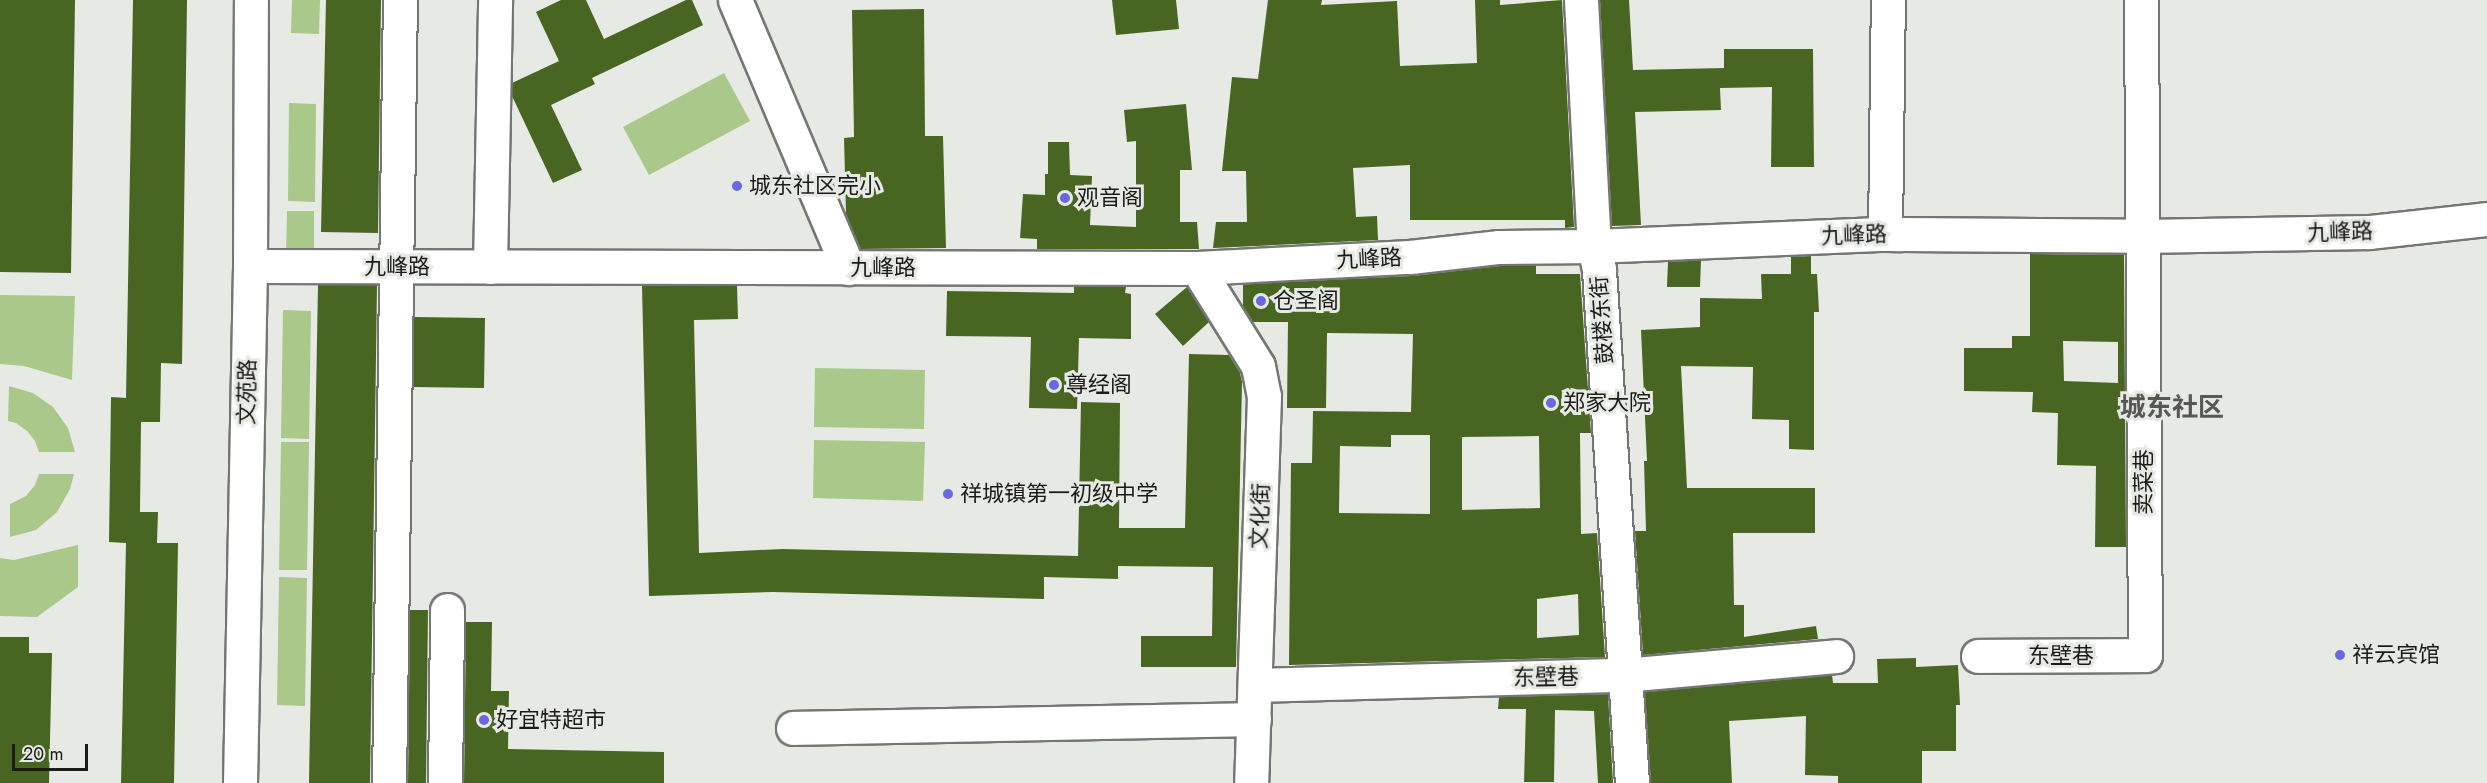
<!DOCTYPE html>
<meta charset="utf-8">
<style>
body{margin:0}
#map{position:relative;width:2487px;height:783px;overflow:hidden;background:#e7e9e5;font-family:Jost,"Noto Sans SC",sans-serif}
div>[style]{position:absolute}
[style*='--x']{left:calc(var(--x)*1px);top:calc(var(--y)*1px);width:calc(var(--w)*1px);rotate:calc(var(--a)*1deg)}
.green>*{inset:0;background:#a9c88a}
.building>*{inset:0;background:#486621}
.roads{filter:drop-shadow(2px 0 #747673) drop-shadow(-2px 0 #747673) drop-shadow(0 2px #747673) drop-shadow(0 -2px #747673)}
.minor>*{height:33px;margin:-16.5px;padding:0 16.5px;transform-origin:16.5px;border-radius:16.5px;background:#fff}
.major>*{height:33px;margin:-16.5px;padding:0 16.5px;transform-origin:16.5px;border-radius:16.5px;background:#fff}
.dots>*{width:16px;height:16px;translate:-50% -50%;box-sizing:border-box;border:3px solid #e7e9e5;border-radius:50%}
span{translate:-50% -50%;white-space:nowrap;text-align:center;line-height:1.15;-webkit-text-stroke:6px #e7e9e5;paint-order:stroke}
.poi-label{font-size:22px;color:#1a1a19}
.left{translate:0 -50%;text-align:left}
.street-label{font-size:22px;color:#1a1a19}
.quarter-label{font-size:26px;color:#575855;font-weight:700}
.scale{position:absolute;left:12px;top:744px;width:76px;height:27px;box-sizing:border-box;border:3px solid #1a1a19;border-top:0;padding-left:8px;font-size:18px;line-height:21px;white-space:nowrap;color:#1a1a19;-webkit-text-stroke:4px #e7e9e5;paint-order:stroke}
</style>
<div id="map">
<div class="green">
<div style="clip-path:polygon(292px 0,320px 0,319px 34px,291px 33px)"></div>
<div style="clip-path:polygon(724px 73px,750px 121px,649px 175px,623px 127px)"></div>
<div style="clip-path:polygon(289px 103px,316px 104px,315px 202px,288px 201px)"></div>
<div style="clip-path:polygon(287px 211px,314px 211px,314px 258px,286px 258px)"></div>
<div style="clip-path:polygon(0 295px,75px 296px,72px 380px,24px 366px,0 364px)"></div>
<div style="clip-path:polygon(283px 310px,311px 311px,309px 439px,281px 438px)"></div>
<div style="clip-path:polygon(815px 368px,925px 370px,924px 429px,814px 427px)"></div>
<div style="clip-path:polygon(9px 386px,33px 393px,53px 407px,68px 428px,75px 452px,39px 452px,35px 441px,27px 431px,16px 423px,8px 421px)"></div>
<div style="clip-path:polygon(814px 440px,925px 442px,923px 501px,813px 498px)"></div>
<div style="clip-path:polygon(281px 442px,309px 442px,307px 570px,279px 570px)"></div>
<div style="clip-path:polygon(39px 474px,74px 474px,70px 489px,57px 512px,36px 530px,10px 537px,10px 504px,26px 496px,35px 485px)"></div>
<div style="clip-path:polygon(78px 545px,78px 587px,37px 617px,0 616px,0 558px,14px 560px)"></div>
<div style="clip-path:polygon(279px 577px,307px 578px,305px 706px,277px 705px)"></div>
</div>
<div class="building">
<div style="clip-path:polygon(0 0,75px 0,71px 273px,0 272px)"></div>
<div style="clip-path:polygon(133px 0,187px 0,182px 364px,161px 363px,160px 422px,141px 422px,140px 512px,158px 512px,157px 543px,178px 543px,174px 783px,121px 783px,126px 543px,109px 542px,111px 397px,126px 398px)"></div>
<div style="clip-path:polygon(326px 0,381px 0,378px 233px,321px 232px)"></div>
<div style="clip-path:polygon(561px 0,586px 0,604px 39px,686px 0,692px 0,703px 25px,592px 78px,595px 84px,551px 105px,582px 170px,553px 183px,512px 96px,512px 83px,559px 61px,536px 12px)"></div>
<div style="clip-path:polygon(1112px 0,1176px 0,1179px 29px,1116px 35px)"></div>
<div style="clip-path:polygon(1268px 0,1322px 0,1321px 5px,1397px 1px,1400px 66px,1477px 63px,1475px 0,1500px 0,1500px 5px,1562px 0,1574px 227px,1565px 228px,1565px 220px,1410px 220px,1410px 165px,1353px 168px,1356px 217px,1377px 216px,1378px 240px,1213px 248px,1216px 222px,1247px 222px,1246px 171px,1222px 171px,1232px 77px,1258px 79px)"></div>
<div style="clip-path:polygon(1600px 0,1629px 0,1633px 70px,1724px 68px,1724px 49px,1813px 49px,1814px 167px,1771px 167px,1772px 87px,1720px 88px,1721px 110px,1635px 112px,1641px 225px,1612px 226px)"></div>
<div style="clip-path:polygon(924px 9px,925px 136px,943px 136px,946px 248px,860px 249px,846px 214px,844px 138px,854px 137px,852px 10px)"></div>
<div style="clip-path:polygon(1186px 104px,1192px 170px,1180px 170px,1180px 222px,1197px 222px,1199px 249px,1037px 249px,1037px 239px,1020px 238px,1023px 194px,1045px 195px,1045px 174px,1048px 174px,1048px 142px,1069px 142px,1070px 175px,1092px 176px,1090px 225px,1136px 227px,1136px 141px,1127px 142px,1124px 110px)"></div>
<div style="clip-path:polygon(evenodd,2030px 254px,2124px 255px,2126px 547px,2095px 547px,2096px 466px,2057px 465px,2058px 413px,2032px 412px,2033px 392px,1964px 391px,1964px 348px,2012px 348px,2012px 336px,2030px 336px,2030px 254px,2063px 341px,2118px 342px,2118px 383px,2064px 381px,2063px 341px)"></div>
<div style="clip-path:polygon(1811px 256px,1811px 274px,1817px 274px,1819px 312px,1814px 312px,1814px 450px,1789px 449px,1789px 420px,1752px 419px,1753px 367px,1681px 366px,1687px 488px,1815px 488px,1815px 533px,1733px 533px,1734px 605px,1744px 605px,1744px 637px,1816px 626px,1818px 639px,1643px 655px,1635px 531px,1646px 531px,1644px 461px,1647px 461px,1641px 330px,1700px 327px,1700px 298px,1762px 299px,1761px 274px,1791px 274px,1791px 257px)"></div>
<div style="clip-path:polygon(1701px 260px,1700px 287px,1667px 287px,1668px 262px)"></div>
<div style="clip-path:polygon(evenodd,1536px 265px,1536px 274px,1580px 274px,1591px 433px,1580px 433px,1581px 534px,1597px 533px,1605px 657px,1289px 665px,1291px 463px,1312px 463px,1313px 411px,1411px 412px,1413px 334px,1327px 333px,1326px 408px,1287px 408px,1288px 322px,1253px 322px,1243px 306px,1243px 284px,1411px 276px,1500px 266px,1536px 265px,1391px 435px,1430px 435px,1430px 514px,1339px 513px,1340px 446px,1391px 447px,1391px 435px,1536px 265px,1539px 436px,1540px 508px,1462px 510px,1462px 437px,1539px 436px,1536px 265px,1578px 594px,1579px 635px,1537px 638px,1537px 599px,1578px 594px)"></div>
<div style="clip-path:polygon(318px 285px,377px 285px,370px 783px,309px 783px)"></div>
<div style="clip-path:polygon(642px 286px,737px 286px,738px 319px,694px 320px,699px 553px,782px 549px,1078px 556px,1081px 402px,1120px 403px,1119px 528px,1185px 528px,1189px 354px,1229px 355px,1240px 373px,1242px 382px,1236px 667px,1141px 667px,1141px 636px,1212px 636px,1213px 567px,1118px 566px,1118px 579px,1044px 577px,1044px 599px,773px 592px,649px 596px)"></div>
<div style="clip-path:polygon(1074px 286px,1126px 287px,1125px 293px,1131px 294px,1131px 339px,1079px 338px,1077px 409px,1029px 408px,1031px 337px,946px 336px,947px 291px,1074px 293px)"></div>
<div style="clip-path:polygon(1187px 287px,1209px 322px,1183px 346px,1155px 314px)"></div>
<div style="clip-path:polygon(414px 317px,485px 318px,484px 388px,413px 387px)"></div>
<div style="clip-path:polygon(410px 610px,428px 610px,426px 783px,408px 783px)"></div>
<div style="clip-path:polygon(466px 622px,492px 622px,491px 691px,509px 691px,508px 749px,664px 752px,664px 783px,464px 783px)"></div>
<div style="clip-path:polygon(0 637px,29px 637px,29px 653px,52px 653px,49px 783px,0 783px)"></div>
<div style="clip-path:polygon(1916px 658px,1916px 667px,1958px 665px,1960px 705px,1956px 705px,1956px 751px,1922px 751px,1922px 783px,1838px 783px,1838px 776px,1805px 775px,1806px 716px,1729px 721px,1732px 783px,1651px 783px,1645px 692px,1832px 675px,1833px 683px,1878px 683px,1877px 659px)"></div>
<div style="clip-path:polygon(1608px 694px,1613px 783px,1598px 783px,1594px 711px,1555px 710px,1554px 782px,1524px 782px,1526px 709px,1498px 709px,1499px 697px)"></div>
</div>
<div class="roads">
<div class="minor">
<div style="--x:735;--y:0;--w:291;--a:67.1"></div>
<div style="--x:1581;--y:0;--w:246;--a:87"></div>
<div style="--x:1594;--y:246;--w:25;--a:78"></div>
<div style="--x:1599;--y:270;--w:514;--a:86.32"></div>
<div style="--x:1885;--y:234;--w:234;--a:-89.3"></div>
<div style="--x:250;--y:266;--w:947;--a:0.12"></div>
<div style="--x:1197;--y:268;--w:213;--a:-3"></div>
<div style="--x:1410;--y:257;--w:90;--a:-6.4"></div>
<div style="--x:1499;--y:247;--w:95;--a:-0.6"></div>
<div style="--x:1594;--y:246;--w:291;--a:-2.4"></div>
<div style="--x:1885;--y:234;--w:257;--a:0.4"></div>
<div style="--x:2142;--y:236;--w:227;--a:-1"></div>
<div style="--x:2369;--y:232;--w:119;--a:-6.3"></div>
<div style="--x:490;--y:267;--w:267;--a:-88.9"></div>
<div style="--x:1197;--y:268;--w:115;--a:58.1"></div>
<div style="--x:1258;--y:366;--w:31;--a:79"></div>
<div style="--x:1264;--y:396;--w:387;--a:91.9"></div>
<div style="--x:1978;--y:656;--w:167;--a:-0.3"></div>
<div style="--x:2145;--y:655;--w:655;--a:-90.35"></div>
<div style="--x:1255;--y:685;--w:369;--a:-1.6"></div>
<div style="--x:1624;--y:675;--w:213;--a:-5.1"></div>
<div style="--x:793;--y:728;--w:461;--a:-1.1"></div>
<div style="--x:389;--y:783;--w:783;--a:-89.2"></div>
<div style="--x:445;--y:783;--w:173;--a:-89.3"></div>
</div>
<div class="major">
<div style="--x:240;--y:783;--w:517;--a:-88.89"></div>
<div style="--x:250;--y:266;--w:266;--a:-89.8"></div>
</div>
</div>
<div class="dots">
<div style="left:737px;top:186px;background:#6968e1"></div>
<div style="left:1065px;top:198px;background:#6968e1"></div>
<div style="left:1261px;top:301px;background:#6968e1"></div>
<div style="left:1054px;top:385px;background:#6968e1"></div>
<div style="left:1551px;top:403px;background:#6968e1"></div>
<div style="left:948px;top:494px;background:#6968e1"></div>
<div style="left:2340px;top:655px;background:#6968e1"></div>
<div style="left:484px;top:720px;background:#6968e1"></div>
</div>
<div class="poi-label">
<span class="left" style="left:749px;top:186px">城东社区完小</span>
<span class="left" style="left:1077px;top:198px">观音阁</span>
<span class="left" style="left:1273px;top:301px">仓圣阁</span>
<span class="left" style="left:1066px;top:385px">尊经阁</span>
<span class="left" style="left:1563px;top:403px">郑家大院</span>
<span class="left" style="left:960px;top:494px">祥城镇第一初级中学</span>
<span class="left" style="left:2352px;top:655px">祥云宾馆</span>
<span class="left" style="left:496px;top:720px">好宜特超市</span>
</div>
<div class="street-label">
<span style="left:2340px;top:232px;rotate:-2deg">九峰路</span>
<span style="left:1854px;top:235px;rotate:-2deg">九峰路</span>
<span style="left:1369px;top:259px;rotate:-3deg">九峰路</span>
<span style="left:397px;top:267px">九峰路</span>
<span style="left:883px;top:268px">九峰路</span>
<span style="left:1602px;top:320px;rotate:-94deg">鼓楼东街</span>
<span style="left:247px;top:392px;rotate:-89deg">文苑路</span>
<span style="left:2144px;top:482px;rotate:-90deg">卖菜巷</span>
<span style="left:1260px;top:516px;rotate:-88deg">文化街</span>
<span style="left:2061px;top:656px">东壁巷</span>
<span style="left:1546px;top:677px;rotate:-1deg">东壁巷</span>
</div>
<div class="quarter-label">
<span style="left:2172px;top:408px">城东社区</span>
</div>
<div class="scale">20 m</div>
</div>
